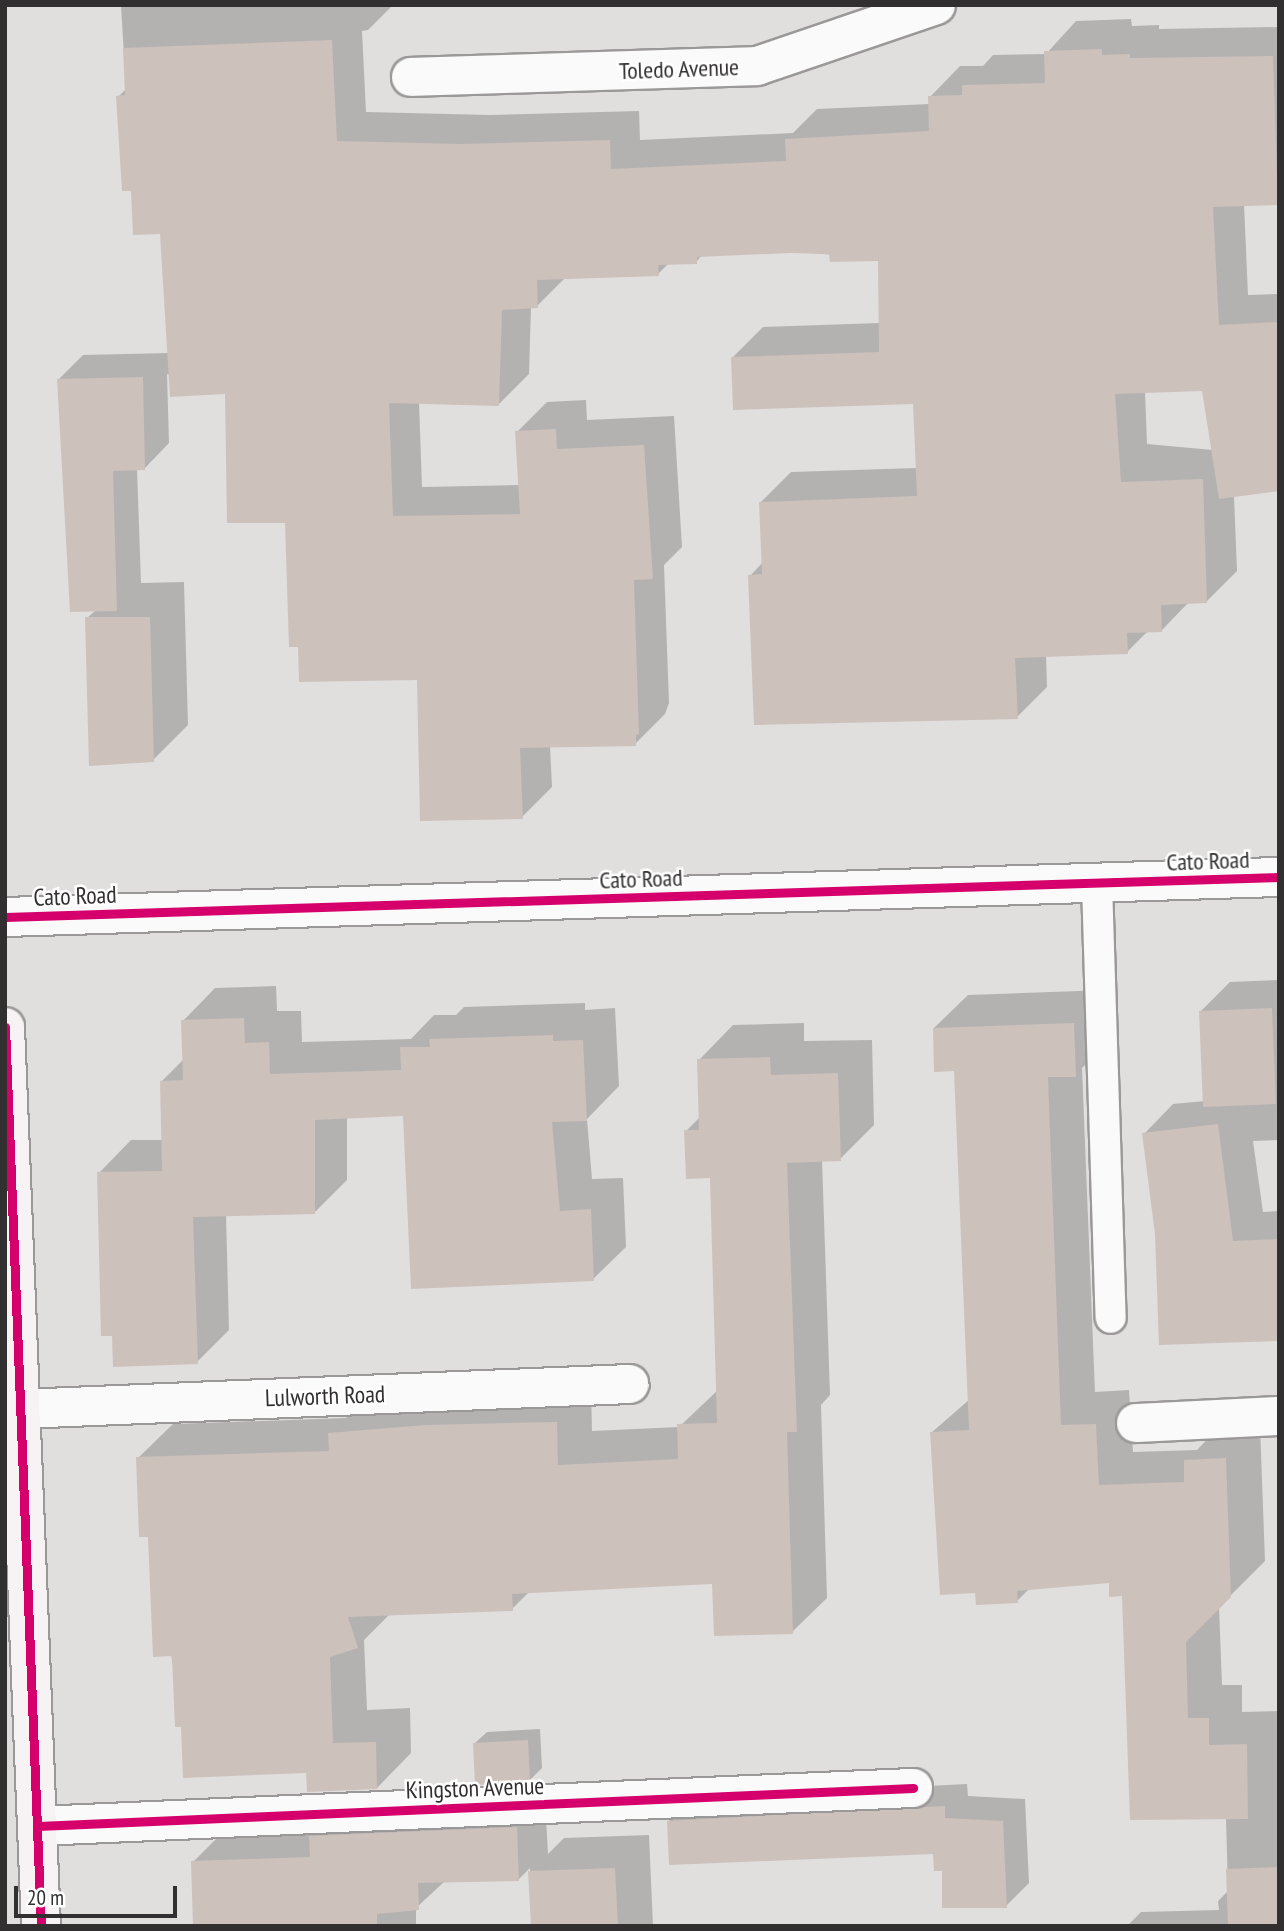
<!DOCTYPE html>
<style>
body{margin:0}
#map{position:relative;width:1284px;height:1931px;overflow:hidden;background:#e1dede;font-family:"PT Sans Narrow",sans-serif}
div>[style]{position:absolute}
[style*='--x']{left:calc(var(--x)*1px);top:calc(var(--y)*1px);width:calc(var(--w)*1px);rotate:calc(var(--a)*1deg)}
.shadow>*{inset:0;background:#0003}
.building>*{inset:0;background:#cdc1bb}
.roads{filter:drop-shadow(2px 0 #9a9898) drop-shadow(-2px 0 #9a9898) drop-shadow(0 2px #9a9898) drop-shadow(0 -2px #9a9898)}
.lane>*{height:30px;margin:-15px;padding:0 15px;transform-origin:15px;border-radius:15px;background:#fafafa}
.street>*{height:38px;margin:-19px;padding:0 19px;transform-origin:19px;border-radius:19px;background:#fafafa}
.secondary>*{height:38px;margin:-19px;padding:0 19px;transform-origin:19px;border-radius:19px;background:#f7f3f5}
.cycleway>*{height:9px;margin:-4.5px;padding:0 4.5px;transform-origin:4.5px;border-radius:4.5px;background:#d6006c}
span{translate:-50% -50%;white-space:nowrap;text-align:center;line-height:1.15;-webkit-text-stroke:5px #fff;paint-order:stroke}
.street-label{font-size:24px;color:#312f2f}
.frame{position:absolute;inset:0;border:7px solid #312f2f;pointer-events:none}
.scale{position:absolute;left:14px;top:1886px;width:163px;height:32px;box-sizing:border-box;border:4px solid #312f2f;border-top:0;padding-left:9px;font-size:21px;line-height:24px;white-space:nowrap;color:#312f2f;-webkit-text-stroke:5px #fff;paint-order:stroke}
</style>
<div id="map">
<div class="shadow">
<div style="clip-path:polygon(evenodd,121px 5px,393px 5px,368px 30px,362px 31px,366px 112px,490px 115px,639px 111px,640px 140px,793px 133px,817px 109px,930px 104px,930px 97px,960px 66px,983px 66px,993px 55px,1046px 54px,1076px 21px,1131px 19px,1132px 26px,1159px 25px,1159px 29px,1279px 27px,1279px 203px,1244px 204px,1248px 295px,1279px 294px,1279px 489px,1234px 496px,1237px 571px,1207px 601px,1189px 602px,1161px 631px,1148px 631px,1127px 652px,1046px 655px,1047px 687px,1017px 717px,750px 576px,763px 562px,761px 502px,791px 472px,917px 468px,915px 402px,733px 357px,763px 327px,880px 323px,879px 259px,790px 251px,702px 255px,696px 262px,669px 263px,658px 274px,566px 277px,537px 306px,531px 307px,529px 374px,499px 404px,419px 402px,422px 487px,520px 485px,517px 432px,547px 402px,586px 400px,587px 420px,674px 416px,682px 547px,664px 565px,669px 703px,665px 714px,635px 744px,550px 746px,552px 787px,522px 817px,418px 678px,299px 645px,287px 522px,227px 392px,167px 374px,169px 443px,145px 468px,137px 468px,141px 583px,184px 582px,188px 725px,153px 760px,87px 618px,96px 610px,59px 379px,83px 355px,169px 353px,162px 232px,132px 189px,118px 97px,126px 89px,121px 5px,1203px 389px,1213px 450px,1147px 444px,1145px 391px,1203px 389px)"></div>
<div style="clip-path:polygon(1279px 980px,1279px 1140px,1253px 1141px,1263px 1212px,1279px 1211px,1279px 1339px,1157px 1234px,1144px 1134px,1173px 1104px,1205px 1101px,1201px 1011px,1230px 982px)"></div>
<div style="clip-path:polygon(276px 986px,277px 1011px,301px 1011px,302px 1042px,411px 1039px,434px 1015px,456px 1015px,464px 1007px,585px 1003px,585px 1010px,615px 1008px,619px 1086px,587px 1119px,592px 1179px,623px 1178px,626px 1247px,593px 1279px,405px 1114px,347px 1117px,347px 1180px,315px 1212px,226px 1214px,229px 1330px,197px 1362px,99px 1173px,131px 1140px,163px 1140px,161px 1082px,184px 1059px,183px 1021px,215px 988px)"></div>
<div style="clip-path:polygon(1107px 990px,1110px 1041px,1082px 1068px,1095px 1392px,1129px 1390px,1133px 1452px,1197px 1450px,1220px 1426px,1260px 1425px,1265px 1561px,1219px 1607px,1222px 1685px,1242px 1685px,1242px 1712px,1279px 1711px,1279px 1926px,1127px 1926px,1141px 1912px,1219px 1910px,1218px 1901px,1228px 1891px,1226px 1818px,1124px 1595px,1110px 1581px,1030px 1588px,1017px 1601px,977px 1591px,931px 1433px,970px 1399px,956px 1069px,934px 1028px,968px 995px)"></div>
<div style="clip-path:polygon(804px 1023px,804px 1041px,872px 1040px,874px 1125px,840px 1159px,822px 1160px,830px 1395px,821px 1405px,827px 1598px,792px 1632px,714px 1582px,530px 1591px,512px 1609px,390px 1614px,364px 1640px,367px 1710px,410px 1708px,411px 1753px,377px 1788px,308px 1771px,183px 1725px,138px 1458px,173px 1424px,346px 1418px,365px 1399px,591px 1388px,592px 1431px,679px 1427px,718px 1390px,712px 1177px,686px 1131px,701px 1116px,699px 1060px,733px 1025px)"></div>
<div style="clip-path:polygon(540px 1729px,542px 1768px,530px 1780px,474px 1744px,487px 1732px)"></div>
<div style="clip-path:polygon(967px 1784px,968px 1796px,1025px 1799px,1029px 1883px,1006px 1906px,944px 1869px,935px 1853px,669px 1821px,692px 1798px)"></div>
<div style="clip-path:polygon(545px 1799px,548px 1854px,564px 1838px,649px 1835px,653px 1926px,532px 1926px,530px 1868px,518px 1880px,445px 1881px,416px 1908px,416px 1926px,195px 1926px,193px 1862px,222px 1833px)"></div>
</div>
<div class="building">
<div style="clip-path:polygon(332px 40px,337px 141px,459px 144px,610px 140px,611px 169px,786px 161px,785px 139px,929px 131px,928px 96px,962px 95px,962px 85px,1045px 83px,1044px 51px,1102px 49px,1102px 55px,1130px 54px,1130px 58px,1273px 56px,1278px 205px,1213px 207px,1219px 325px,1279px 322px,1279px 491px,1219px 499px,1202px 391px,1115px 394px,1121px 482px,1203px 479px,1207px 603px,1161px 605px,1162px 632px,1127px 633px,1128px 654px,1015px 658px,1018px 719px,754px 725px,748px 575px,762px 574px,759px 502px,917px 496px,913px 404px,733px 410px,731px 357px,879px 352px,878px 261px,830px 262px,829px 254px,790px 253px,697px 257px,697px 264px,658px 265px,659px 276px,537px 280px,538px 308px,502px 310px,499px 406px,389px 403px,393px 516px,520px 514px,515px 431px,556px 429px,557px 449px,644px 445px,653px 579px,634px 580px,639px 734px,636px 735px,636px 746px,520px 748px,523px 819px,420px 821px,417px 680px,299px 682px,298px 647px,289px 647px,285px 523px,227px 523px,225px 394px,170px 397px,160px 234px,133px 235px,131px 191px,122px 191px,116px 96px,125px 95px,123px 48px)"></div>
<div style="clip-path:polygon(143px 377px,145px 470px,113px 471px,117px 611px,70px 612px,57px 379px)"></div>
<div style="clip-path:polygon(85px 617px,150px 617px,154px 762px,89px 766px)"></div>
<div style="clip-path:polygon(1272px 1008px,1276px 1104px,1203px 1107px,1199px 1011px)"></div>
<div style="clip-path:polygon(244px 1018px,245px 1043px,269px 1042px,270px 1074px,401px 1070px,400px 1047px,430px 1047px,429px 1039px,553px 1035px,553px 1041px,583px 1040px,587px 1121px,552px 1122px,560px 1211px,591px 1209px,594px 1281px,411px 1289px,403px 1116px,315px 1120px,315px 1214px,193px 1217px,198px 1364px,113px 1367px,112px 1336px,101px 1336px,97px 1172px,162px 1171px,160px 1081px,183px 1080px,181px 1020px)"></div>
<div style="clip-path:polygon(1074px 1023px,1076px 1077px,1048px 1077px,1061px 1425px,1096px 1424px,1099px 1485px,1184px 1482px,1184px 1460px,1226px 1458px,1231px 1597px,1186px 1642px,1188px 1718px,1209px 1718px,1209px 1745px,1247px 1744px,1248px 1819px,1130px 1820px,1122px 1596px,1109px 1597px,1109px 1583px,1017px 1591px,1018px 1603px,976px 1605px,975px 1593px,940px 1595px,930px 1432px,969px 1430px,954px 1071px,934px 1072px,933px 1028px)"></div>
<div style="clip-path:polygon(770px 1057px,771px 1075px,838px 1073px,841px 1161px,787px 1163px,797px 1432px,787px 1432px,793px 1634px,714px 1636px,712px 1584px,512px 1594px,513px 1611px,348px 1617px,358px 1648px,330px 1657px,333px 1743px,376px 1742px,377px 1789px,307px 1792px,306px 1773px,183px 1778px,181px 1727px,175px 1727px,172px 1656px,153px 1657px,148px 1537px,139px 1537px,136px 1457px,329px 1451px,328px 1433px,425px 1425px,557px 1422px,558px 1465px,678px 1459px,677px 1424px,717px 1423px,710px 1178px,686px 1179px,684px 1130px,699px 1130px,697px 1059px)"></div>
<div style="clip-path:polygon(1218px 1124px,1233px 1241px,1279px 1239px,1279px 1341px,1159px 1345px,1155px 1234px,1142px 1133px)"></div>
<div style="clip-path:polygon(528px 1740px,530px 1782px,475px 1785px,473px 1743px)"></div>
<div style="clip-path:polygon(945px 1806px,945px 1818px,1003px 1821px,1007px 1908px,942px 1908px,942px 1871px,934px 1871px,933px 1854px,669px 1865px,667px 1821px)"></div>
<div style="clip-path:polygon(517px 1827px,519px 1881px,418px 1883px,419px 1910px,377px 1914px,377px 1926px,193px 1926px,191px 1861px,310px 1857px,309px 1836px)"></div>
<div style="clip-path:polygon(1279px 1867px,1279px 1926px,1228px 1926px,1226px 1869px)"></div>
<div style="clip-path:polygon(615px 1868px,618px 1926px,531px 1926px,528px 1871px)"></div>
</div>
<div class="roads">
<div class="lane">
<div style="--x:1097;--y:884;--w:434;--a:88.2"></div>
</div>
<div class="street">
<div style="--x:411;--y:77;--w:346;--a:-1.8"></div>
<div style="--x:757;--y:66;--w:189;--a:-18.8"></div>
<div style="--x:5;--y:917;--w:1275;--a:-1.8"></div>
<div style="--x:21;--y:1409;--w:609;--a:-2.35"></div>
<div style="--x:1136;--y:1423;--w:143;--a:-2.8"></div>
<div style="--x:38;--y:1826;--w:876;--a:-2.49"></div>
</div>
<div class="secondary">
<div style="--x:5;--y:1027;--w:900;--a:87.71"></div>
</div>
</div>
<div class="cycleway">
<div style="--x:5;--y:917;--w:1275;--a:-1.8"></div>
<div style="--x:5;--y:1027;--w:900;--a:87.71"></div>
<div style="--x:38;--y:1826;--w:876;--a:-2.49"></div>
</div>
<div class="street-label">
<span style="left:679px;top:69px;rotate:-2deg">Toledo Avenue</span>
<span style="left:1208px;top:861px;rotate:-2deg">Cato Road</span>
<span style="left:641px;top:879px;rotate:-2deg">Cato Road</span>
<span style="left:75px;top:896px;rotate:-2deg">Cato Road</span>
<span style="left:325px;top:1396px;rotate:-2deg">Lulworth Road</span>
<span style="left:475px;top:1788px;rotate:-2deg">Kingston Avenue</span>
</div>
<div class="frame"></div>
<div class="scale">20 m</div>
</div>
